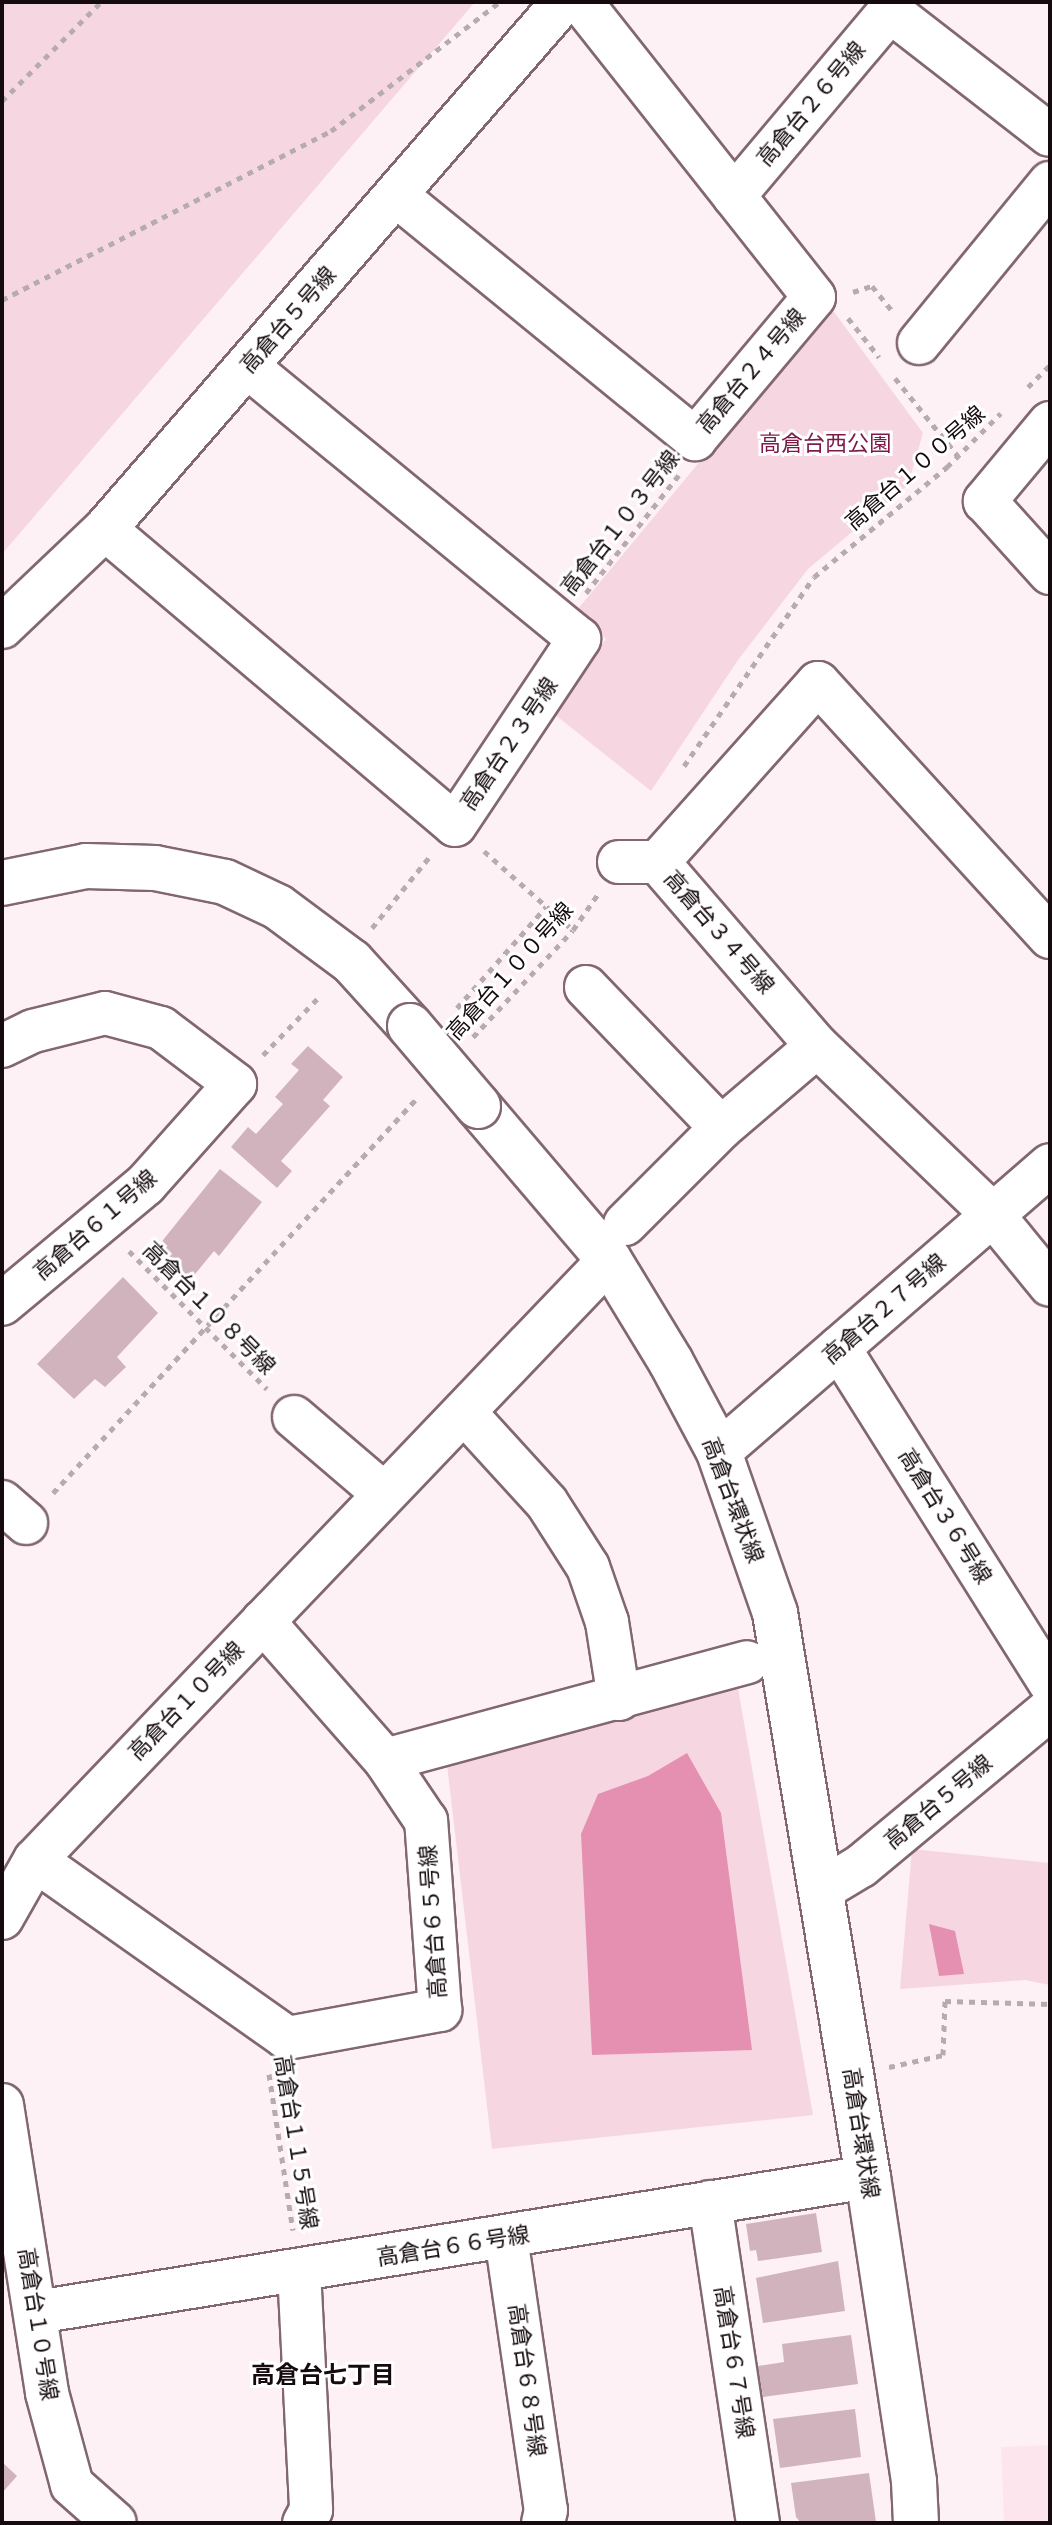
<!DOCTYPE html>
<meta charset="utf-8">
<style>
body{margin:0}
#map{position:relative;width:1052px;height:2525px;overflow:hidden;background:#fdf1f5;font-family:"Roboto Condensed","Noto Sans JP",sans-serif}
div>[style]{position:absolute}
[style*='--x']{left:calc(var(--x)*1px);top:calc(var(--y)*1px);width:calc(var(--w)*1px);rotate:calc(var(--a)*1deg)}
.built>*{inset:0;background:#fde5ed}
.green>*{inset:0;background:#f6d7e1}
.water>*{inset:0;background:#e590b0}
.building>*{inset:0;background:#d1b3bd}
.path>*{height:5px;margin-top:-2.5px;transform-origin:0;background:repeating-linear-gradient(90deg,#b6abaf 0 6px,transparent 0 12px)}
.roads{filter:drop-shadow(2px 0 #826770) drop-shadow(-2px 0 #826770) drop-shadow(0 2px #826770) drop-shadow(0 -2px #826770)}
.minor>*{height:42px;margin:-21px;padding:0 21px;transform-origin:21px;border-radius:21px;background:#fff}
.tertiary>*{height:44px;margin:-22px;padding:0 22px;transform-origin:22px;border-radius:22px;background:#fff}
.bridges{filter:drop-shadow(2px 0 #826770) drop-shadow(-2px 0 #826770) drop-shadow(0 2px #826770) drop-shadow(0 -2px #826770)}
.tertiary-bridge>*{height:44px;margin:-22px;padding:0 22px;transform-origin:22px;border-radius:22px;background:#fff}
span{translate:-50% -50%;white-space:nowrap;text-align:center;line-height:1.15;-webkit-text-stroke:6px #fff;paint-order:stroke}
.street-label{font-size:22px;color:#150b0f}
.park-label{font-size:22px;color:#7c1949}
.neighbourhood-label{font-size:24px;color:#150b0f;font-weight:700}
.frame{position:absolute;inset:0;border:4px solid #150b0f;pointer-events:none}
</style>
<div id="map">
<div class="built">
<div style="clip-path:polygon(1050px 2445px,1050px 2523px,1004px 2523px,1001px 2447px)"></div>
</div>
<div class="green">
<div style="clip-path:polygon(2px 2px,475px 2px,2px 554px)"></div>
<div style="clip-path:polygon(829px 305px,923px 433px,908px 485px,808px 569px,738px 660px,651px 791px,549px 710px,606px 639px,577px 610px)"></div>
<div style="clip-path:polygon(736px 1677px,813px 2115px,492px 2149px,446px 1756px)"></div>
<div style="clip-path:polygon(912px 1849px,1050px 1863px,1050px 1985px,1025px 1980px,900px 1989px)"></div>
</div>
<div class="water">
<div style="clip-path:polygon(687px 1753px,721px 1813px,752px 2050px,592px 2055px,581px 1834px,598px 1794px,648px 1776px)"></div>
<div style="clip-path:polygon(929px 1924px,955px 1931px,964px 1974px,939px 1976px)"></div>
</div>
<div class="building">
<div style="clip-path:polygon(308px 1046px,343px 1077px,323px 1100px,330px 1106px,281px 1161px,292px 1171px,277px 1188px,231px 1147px,248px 1127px,256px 1134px,283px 1104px,275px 1097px,299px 1070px,291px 1064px)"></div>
<div style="clip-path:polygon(220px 1169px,262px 1202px,219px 1256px,214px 1251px,191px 1279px,155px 1250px)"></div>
<div style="clip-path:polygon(123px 1277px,158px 1313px,117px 1357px,126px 1367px,105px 1387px,95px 1379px,74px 1399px,37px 1364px)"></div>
<div style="clip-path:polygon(816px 2213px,822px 2252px,758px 2261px,756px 2250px,750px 2251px,746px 2224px)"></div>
<div style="clip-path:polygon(838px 2261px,845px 2311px,763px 2323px,756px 2278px)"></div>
<div style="clip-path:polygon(851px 2335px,858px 2384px,763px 2397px,758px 2366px,784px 2362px,782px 2344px)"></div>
<div style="clip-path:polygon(855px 2409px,861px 2457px,780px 2468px,773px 2419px)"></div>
<div style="clip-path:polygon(2px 2462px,17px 2476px,2px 2493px)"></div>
<div style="clip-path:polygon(869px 2473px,876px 2522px,801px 2523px,796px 2517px,791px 2483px)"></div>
</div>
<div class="path">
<div style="--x:2;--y:101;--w:140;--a:-45"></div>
<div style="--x:853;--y:292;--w:20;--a:-18"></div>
<div style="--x:872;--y:286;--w:33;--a:51"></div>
<div style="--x:2;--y:300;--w:370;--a:-27.2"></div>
<div style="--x:331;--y:131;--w:213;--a:-37.4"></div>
<div style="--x:848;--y:318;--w:50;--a:51.5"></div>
<div style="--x:895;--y:378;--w:100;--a:51.1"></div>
<div style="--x:1028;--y:387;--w:31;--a:-45"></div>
<div style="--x:586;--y:593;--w:150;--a:-51.8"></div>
<div style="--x:684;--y:766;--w:229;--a:-55.5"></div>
<div style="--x:814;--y:577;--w:173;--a:-39.6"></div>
<div style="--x:947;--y:467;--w:76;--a:-45"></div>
<div style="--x:484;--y:851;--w:119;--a:41.6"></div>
<div style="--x:372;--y:928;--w:94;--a:-51.1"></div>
<div style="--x:457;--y:1008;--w:135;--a:-48.6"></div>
<div style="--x:473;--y:1037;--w:146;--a:-46.9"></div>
<div style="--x:573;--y:930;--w:44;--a:-55.2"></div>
<div style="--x:263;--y:1055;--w:81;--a:-46"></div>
<div style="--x:129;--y:1251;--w:195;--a:45"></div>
<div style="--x:53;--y:1493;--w:539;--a:-47.33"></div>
<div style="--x:889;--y:2067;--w:55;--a:-12.5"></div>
<div style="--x:943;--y:2055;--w:54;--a:-87.9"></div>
<div style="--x:945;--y:2001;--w:105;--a:1.6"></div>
<div style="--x:269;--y:2074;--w:158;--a:81.3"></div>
</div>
<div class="roads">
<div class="minor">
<div style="--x:889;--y:2;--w:9;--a:84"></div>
<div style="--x:890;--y:11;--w:202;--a:37.8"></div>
<div style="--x:397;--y:196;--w:385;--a:39.2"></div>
<div style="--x:695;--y:439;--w:185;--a:-50"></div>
<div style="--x:814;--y:297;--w:376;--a:-128.3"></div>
<div style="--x:734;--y:196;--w:242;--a:-49.9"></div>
<div style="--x:919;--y:343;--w:207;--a:-50.7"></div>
<div style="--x:1050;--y:423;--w:102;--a:129.8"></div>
<div style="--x:985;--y:501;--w:97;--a:47.9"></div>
<div style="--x:105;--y:529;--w:458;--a:40.2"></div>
<div style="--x:455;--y:825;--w:224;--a:-56.3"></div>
<div style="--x:579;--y:639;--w:430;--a:-140.6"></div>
<div style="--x:2;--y:627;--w:142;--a:-43.6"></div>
<div style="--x:105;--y:529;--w:698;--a:-49.01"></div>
<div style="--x:619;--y:862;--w:39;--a:0"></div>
<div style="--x:1050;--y:937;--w:344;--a:-132.4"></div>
<div style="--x:818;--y:683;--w:240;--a:131.8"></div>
<div style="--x:658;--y:862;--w:243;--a:49.2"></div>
<div style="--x:817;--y:1046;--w:244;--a:43.8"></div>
<div style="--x:993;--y:1215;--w:90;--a:50.8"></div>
<div style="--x:586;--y:987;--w:195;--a:46.2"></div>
<div style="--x:2;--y:1046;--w:34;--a:-26"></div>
<div style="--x:33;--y:1031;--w:74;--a:-14"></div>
<div style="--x:105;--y:1013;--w:58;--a:15"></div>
<div style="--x:161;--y:1028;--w:93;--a:37.1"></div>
<div style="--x:235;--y:1084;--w:134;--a:131.7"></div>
<div style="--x:146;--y:1184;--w:187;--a:140.2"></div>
<div style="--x:625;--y:1224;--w:136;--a:-45"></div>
<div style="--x:721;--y:1128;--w:126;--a:-40.5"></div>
<div style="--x:839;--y:1348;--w:396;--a:57.8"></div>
<div style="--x:464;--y:1412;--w:123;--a:47.6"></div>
<div style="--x:547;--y:1503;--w:76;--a:57.4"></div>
<div style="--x:588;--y:1567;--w:58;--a:70.9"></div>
<div style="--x:607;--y:1622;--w:78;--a:81.1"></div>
<div style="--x:294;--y:1417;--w:118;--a:40.5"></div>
<div style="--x:719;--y:1452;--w:438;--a:-40.9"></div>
<div style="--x:2;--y:1502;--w:32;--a:41"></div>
<div style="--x:385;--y:1760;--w:375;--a:-15.1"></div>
<div style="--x:35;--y:1860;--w:309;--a:35.2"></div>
<div style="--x:287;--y:2038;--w:156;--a:-10.4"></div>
<div style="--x:440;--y:2010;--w:190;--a:-94.2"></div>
<div style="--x:426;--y:1821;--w:73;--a:-123.9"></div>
<div style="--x:385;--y:1760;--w:185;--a:-131.3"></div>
<div style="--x:821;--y:1890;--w:47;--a:-31"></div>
<div style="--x:861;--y:1866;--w:246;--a:-39.7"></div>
<div style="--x:2;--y:1918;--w:67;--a:-60.4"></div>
<div style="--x:35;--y:1860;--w:830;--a:-46.27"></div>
<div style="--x:2;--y:2105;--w:291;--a:81.1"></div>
<div style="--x:47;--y:2393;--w:95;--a:74.8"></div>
<div style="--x:72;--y:2485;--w:57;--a:41.5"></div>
<div style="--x:710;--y:2202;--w:325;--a:81.5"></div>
<div style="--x:506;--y:2237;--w:276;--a:81.7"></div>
<div style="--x:546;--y:2510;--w:13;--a:103"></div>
<div style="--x:299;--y:2270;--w:240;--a:87.1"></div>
<div style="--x:311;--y:2510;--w:15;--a:118"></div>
<div style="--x:37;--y:2312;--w:842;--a:-9.23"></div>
</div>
<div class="tertiary">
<div style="--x:2;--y:883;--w:86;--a:-11.4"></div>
<div style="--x:86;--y:866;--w:69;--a:1.7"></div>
<div style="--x:155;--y:868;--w:71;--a:11.3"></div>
<div style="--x:225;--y:882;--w:59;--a:25.3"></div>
<div style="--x:278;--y:907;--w:92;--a:36.6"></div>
<div style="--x:352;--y:962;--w:86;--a:47.8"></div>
<div style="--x:478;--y:1106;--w:202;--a:49.6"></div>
<div style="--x:609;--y:1260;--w:119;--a:58.7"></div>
<div style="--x:671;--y:1362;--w:102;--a:61.9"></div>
<div style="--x:719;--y:1452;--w:170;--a:70.8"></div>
<div style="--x:775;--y:1613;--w:572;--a:80.64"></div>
<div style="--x:868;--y:2177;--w:308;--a:81.4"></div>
<div style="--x:914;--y:2482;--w:41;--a:87.2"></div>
</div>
</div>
<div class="bridges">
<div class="tertiary-bridge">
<div style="--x:410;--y:1026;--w:105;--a:49.6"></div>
</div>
</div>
<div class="street-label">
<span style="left:811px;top:104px;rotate:-50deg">高倉台２６号線</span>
<span style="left:288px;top:320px;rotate:-49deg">高倉台５号線</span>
<span style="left:751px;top:371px;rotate:-50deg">高倉台２４号線</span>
<span style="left:915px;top:468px;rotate:-41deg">高倉台１００号線</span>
<span style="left:620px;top:523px;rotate:-52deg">高倉台１０３号線</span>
<span style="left:509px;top:744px;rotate:-56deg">高倉台２３号線</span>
<span style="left:719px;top:932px;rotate:49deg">高倉台３４号線</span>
<span style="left:510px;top:971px;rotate:-48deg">高倉台１００号線</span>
<span style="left:95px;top:1225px;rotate:-41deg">高倉台６１号線</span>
<span style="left:209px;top:1308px;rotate:45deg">高倉台１０８号線</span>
<span style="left:884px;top:1309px;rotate:-41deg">高倉台２７号線</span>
<span style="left:733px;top:1500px;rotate:69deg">高倉台環状線</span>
<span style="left:945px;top:1516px;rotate:58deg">高倉台３６号線</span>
<span style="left:186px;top:1701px;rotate:-46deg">高倉台１０号線</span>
<span style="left:938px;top:1802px;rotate:-40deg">高倉台５号線</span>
<span style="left:433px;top:1922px;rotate:-94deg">高倉台６５号線</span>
<span style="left:861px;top:2133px;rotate:81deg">高倉台環状線</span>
<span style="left:296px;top:2142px;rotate:81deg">高倉台１１５号線</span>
<span style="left:453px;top:2246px;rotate:-9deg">高倉台６６号線</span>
<span style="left:38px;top:2324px;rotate:81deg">高倉台１０号線</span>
<span style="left:734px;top:2362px;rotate:81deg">高倉台６７号線</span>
<span style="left:527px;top:2380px;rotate:82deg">高倉台６８号線</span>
</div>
<div class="park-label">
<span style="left:825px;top:444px">高倉台西公園</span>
</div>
<div class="neighbourhood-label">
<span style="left:323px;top:2376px">高倉台七丁目</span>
</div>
<div class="frame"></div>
</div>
